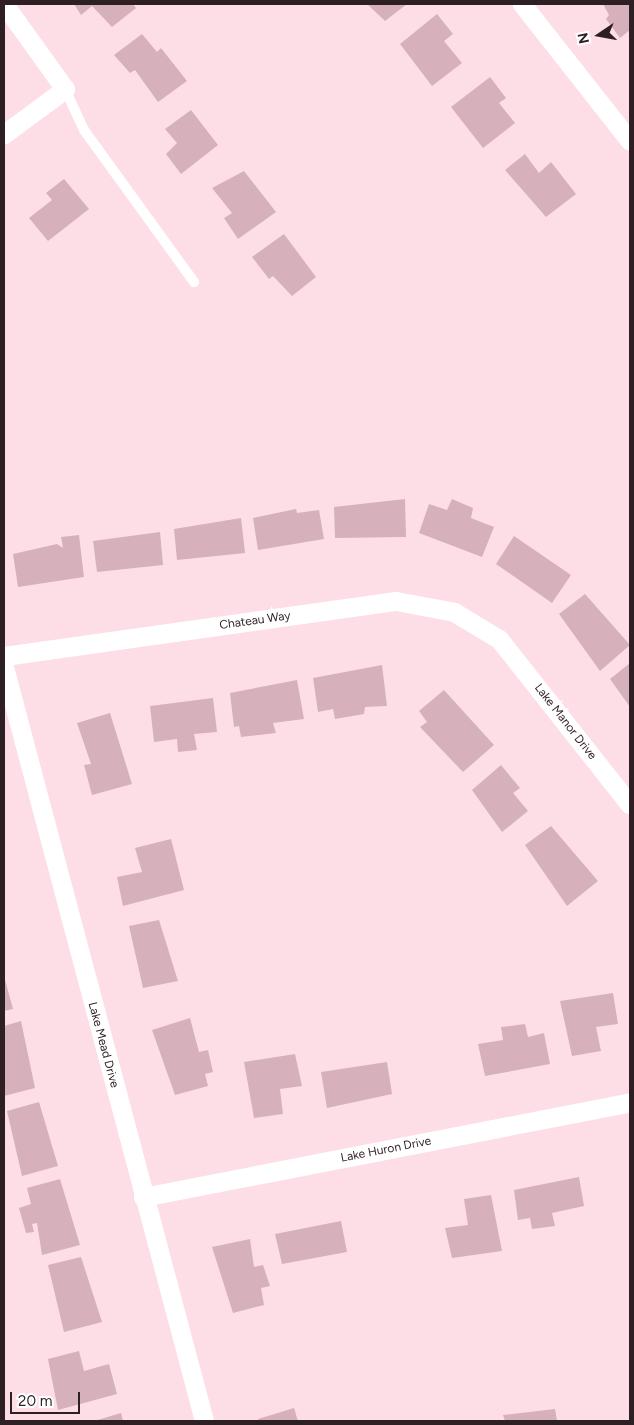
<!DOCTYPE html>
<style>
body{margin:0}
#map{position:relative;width:634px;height:1425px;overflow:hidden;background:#fddee7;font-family:Figtree,sans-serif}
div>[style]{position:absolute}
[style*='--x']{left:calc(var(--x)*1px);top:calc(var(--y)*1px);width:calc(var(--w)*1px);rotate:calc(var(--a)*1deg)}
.building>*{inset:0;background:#d6b1bc}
.service>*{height:10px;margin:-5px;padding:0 5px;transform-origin:5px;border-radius:5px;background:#fff}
.minor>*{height:19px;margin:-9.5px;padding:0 9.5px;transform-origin:9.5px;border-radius:9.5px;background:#fff}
span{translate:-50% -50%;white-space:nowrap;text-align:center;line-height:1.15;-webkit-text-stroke:5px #fff;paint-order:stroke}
.street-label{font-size:12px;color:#2d1f23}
.frame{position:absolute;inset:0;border:5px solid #2d1f23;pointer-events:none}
.north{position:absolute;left:574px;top:10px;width:50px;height:50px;-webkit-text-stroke:4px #fff;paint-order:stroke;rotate:258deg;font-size:14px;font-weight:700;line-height:20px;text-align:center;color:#2d1f23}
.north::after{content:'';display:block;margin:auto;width:18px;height:22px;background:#2d1f23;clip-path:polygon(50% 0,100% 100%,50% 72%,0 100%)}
.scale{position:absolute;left:10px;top:1392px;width:70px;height:22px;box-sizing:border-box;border:2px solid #2d1f23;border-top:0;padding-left:6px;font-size:15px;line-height:18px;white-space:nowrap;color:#2d1f23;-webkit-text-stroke:4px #fff;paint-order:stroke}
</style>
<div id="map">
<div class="building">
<div style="clip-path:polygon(74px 4px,133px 4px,136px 8px,112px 27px,92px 6px,81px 15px)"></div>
<div style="clip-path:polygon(367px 4px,407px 4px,385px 21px)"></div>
<div style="clip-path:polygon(603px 4px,630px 4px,630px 30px,620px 38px,606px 19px,609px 15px)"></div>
<div style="clip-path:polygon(437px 14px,453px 34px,444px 41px,462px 63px,432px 86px,400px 44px)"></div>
<div style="clip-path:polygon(142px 34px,157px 52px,161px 48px,187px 81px,158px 102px,135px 70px,130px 73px,114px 55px)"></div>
<div style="clip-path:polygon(490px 77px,506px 98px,499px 103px,515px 123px,483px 148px,451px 107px)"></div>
<div style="clip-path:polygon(191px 110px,218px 145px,181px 174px,166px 154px,177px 143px,165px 129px)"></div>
<div style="clip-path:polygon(525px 154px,539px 173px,551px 162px,576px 194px,546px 217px,505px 170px)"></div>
<div style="clip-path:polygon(244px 171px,276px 212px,238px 239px,224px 218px,232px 213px,212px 188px)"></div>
<div style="clip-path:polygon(64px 179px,89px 209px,48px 241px,29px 218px,52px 200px,46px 193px)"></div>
<div style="clip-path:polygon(284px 234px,316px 277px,292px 296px,273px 276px,269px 279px,252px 257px)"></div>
<div style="clip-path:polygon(405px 499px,406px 537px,335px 538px,334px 507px)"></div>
<div style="clip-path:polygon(452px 499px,473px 508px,471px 518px,494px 527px,482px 557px,419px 533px,429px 504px,447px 510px)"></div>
<div style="clip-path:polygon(296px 509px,297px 513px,319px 510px,324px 539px,258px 550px,253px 518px)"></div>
<div style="clip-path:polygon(241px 518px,245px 553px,177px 560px,174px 529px)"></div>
<div style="clip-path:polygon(160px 532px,163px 565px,97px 572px,93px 541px)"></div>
<div style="clip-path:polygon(79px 535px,84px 577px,18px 587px,13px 554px,57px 544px,63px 548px,61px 537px)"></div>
<div style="clip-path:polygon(514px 536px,571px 575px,552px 603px,496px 564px)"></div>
<div style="clip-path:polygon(585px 594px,630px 645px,600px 671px,559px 614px)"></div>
<div style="clip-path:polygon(630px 663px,630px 707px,610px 679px)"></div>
<div style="clip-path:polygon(382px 665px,387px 706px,365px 707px,364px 714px,335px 719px,333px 709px,318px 712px,313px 678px)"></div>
<div style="clip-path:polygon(297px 680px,304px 719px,273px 723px,276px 733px,241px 737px,239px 726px,234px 727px,230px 693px)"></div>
<div style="clip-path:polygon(444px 690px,494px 745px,463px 772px,420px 727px,427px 722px,419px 711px)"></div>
<div style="clip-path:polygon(213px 698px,217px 732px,194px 734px,197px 750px,178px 752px,177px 739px,154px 742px,150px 706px)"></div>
<div style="clip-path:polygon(110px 713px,132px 784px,92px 795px,84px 765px,91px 764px,77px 723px)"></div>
<div style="clip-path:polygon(501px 765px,520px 788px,513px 793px,528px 811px,502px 832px,472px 790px)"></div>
<div style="clip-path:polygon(551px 826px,598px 881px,567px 906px,525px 845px)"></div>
<div style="clip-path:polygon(171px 839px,184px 890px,123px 906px,117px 877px,142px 872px,135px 848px)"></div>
<div style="clip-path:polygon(159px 920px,178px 981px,143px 988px,129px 926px)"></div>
<div style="clip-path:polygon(4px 976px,13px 1009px,4px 1011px)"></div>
<div style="clip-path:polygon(613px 993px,618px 1024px,596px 1027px,601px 1051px,572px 1056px,560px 1001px)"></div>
<div style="clip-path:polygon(190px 1018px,199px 1052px,208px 1050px,213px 1072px,205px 1074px,208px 1086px,175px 1095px,152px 1030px)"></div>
<div style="clip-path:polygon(21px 1021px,35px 1088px,4px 1096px,4px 1026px)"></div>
<div style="clip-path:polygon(525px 1024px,528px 1037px,544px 1033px,550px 1064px,485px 1076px,478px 1044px,503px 1040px,501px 1027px)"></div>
<div style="clip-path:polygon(295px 1054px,302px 1086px,280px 1089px,283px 1114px,254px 1118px,244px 1062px)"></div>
<div style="clip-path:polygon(387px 1062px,392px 1094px,327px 1108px,321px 1072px)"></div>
<div style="clip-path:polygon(39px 1102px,58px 1166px,22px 1176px,7px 1111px)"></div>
<div style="clip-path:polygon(579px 1177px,584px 1206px,552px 1213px,555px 1226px,532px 1229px,530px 1218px,518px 1220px,514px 1190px)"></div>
<div style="clip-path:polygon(60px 1179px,80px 1245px,42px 1255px,37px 1223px,32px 1224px,34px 1232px,26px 1233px,19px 1208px,31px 1204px,27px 1188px)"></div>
<div style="clip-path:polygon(491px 1195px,502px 1251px,452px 1258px,445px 1228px,468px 1225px,464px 1199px)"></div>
<div style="clip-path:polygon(341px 1221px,347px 1252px,282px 1264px,275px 1234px)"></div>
<div style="clip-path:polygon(250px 1239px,254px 1267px,263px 1265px,270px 1286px,261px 1288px,264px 1305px,233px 1313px,212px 1247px)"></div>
<div style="clip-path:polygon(81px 1257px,102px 1322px,64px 1332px,48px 1265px)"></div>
<div style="clip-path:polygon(79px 1351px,84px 1371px,109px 1364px,117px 1394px,58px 1410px,48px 1359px)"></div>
<div style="clip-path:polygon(294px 1408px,298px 1421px,259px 1421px,258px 1419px)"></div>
<div style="clip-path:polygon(555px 1409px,557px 1421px,505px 1421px,503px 1415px)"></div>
<div style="clip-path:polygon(121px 1413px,123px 1421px,94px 1421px)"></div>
</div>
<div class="service">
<div style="--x:65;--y:89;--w:45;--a:65.1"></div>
<div style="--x:84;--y:130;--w:188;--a:54.1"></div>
</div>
<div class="minor">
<div style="--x:522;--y:4;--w:174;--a:51.8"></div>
<div style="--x:4;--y:134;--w:76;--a:-36.4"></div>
<div style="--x:65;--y:89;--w:105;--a:-125.7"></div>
<div style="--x:4;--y:656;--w:396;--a:-8"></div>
<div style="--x:396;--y:601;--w:59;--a:10.7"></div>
<div style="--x:454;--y:612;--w:52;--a:31"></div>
<div style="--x:499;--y:639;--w:211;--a:51.7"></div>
<div style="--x:4;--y:667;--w:780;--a:75.14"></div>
<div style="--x:143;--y:1197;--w:496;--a:-11"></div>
</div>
<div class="street-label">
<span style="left:255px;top:621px;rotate:-8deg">Chateau Way</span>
<span style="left:565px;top:722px;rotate:52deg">Lake Manor Drive</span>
<span style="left:103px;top:1045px;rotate:75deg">Lake Mead Drive</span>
<span style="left:386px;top:1150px;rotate:-11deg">Lake Huron Drive</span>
</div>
<div class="frame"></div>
<div class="north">N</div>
<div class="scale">20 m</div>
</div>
